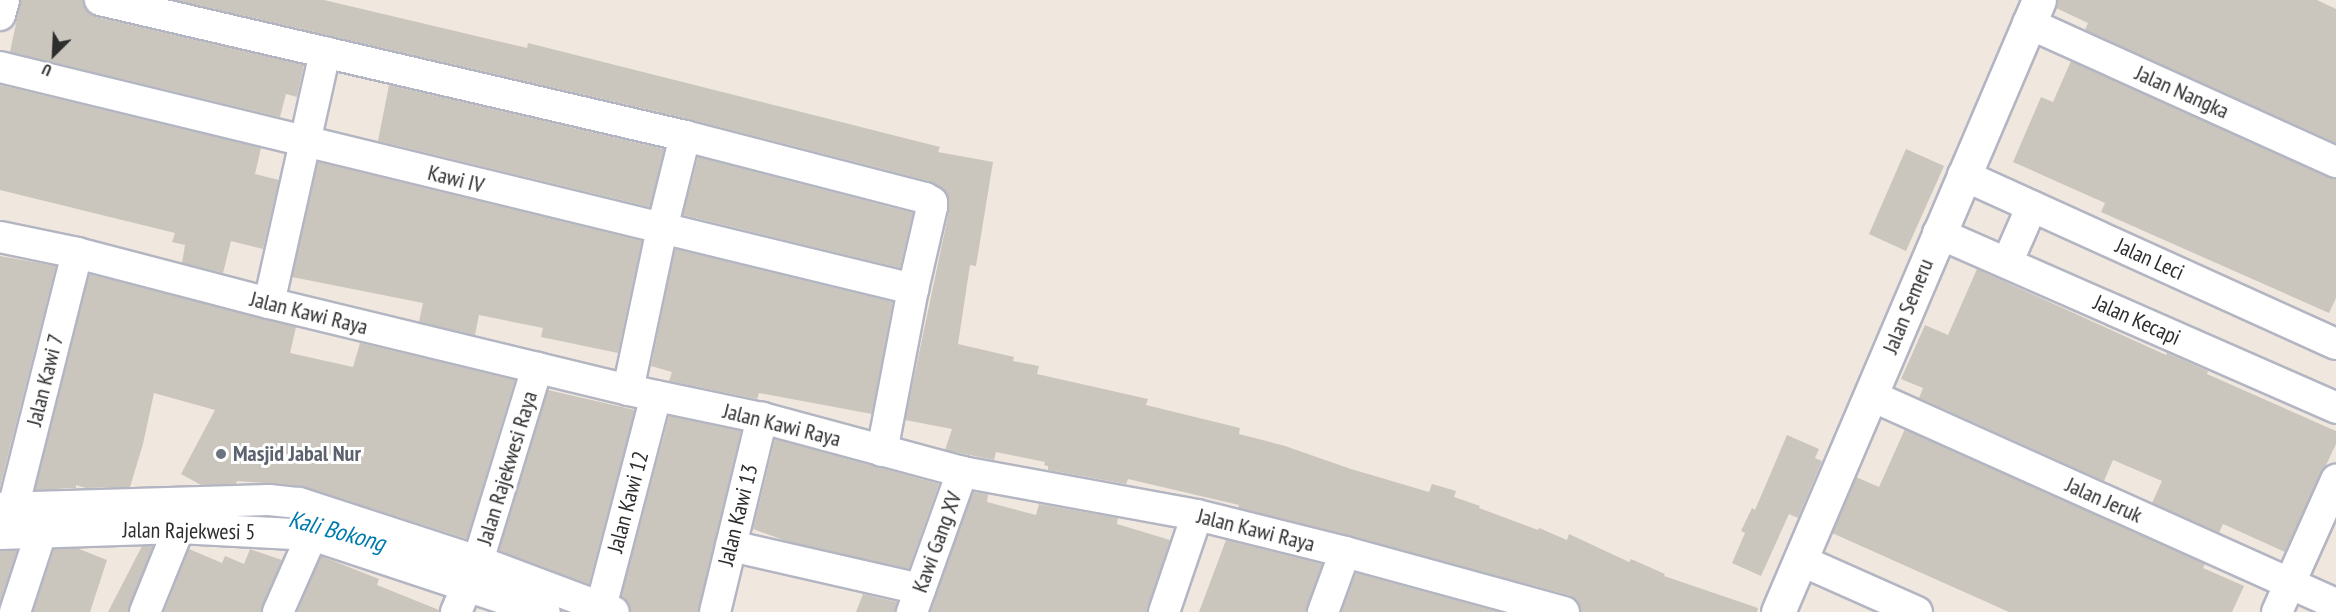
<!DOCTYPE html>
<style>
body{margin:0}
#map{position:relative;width:2336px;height:612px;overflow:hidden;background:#f0e7df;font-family:"PT Sans Narrow",sans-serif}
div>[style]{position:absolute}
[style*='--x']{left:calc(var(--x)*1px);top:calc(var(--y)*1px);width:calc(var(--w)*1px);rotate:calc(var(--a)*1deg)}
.building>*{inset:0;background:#cbc6bd}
.roads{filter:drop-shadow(2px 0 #b3b6c2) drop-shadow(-2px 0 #b3b6c2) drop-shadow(0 2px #b3b6c2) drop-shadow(0 -2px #b3b6c2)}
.minor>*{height:30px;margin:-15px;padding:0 15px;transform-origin:15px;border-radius:15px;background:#fff}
.tertiary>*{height:33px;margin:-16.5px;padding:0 16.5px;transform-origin:16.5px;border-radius:16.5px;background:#fff}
.dots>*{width:16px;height:16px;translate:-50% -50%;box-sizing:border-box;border:3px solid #fff;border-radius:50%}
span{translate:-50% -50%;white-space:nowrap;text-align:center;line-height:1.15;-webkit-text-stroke:6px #fff;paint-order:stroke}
.street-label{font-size:22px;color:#2d2d2d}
.worship-label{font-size:22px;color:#5b616d;font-weight:700}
.left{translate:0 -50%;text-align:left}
.water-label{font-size:24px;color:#007bae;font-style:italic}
.north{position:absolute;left:24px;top:24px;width:60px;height:60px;-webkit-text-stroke:4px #fff;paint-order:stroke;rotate:204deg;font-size:16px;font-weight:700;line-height:24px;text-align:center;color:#2d2d2d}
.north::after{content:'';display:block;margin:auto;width:21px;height:27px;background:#2d2d2d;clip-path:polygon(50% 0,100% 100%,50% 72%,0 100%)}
</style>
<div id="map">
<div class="building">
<div style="clip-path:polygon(21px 0,83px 0,88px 12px,96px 17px,304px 65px,297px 97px,286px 94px,280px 117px,10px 52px)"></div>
<div style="clip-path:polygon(176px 0,324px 0,527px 48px,528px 43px,940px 147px,938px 152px,993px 162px,976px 266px,970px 265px,958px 344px,1014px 357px,1013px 361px,1039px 366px,1037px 374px,1148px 399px,1146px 405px,1240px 428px,1239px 434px,1285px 446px,1351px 469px,1429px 492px,1432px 484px,1456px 491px,1454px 497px,1480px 506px,1479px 508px,1538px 530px,1539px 528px,1567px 540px,1569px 534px,1629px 562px,1631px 559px,1665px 574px,1664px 576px,1758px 608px,1757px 612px,1581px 612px,1577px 600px,1569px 595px,1238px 508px,1239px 505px,1128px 479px,1126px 484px,1048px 470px,1048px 466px,1044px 465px,1045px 462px,996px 452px,994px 460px,945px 450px,952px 429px,905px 420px,949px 211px,947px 194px,941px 187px,929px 181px,689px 119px)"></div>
<div style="clip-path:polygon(2057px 0,2317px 0,2336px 9px,2336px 143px,2085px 30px,2088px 23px,2056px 8px)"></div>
<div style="clip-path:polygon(2071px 61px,2336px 179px,2336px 298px,2329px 313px,2101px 212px,2105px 203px,2013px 162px,2041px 97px,2053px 102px)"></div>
<div style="clip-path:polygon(0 85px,261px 148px,255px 174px,279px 180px,263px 249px,231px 241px,223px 273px,182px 263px,185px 245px,172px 242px,175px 233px,0 190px)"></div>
<div style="clip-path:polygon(389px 85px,664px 149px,650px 207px,378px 141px)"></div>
<div style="clip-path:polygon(1906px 149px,1944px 166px,1906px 251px,1869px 234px)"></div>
<div style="clip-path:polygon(698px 157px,913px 213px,900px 268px,683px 215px)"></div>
<div style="clip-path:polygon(318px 162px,642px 241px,618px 353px,541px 337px,543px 328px,479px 315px,475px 335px,419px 322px,423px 303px,292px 277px)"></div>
<div style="clip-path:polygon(675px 249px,893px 302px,872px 414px,759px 393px,757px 399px,669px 381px,672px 372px,651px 366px)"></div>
<div style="clip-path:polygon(0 256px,56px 266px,0 487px)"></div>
<div style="clip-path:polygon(1977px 269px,2166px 355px,2167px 353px,2208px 371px,2207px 374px,2336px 431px,2336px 444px,2285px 552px,2223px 524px,2219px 533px,2152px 503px,2162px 481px,2113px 460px,2104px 481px,1919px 398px,1923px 388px,1901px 379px,1925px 325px,1948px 335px)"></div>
<div style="clip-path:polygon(89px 274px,296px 327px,290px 353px,353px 367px,360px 343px,515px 380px,467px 539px,301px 486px,237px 481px,236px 484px,201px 485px,181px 474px,215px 410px,154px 393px,143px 444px,130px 487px,86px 488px,76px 485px,76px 488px,35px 490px)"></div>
<div style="clip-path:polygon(548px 390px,635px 410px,589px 584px,499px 551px)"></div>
<div style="clip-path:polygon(669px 416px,741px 431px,698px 612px,631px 612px,628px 602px,621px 597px)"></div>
<div style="clip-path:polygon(1905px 429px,2205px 564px,2203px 568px,2244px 586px,2232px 612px,2009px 612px,1832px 533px,1856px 477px,1879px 487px)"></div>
<div style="clip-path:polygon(1787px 435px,1819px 449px,1815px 458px,1822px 461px,1798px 518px,1789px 514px,1761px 576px,1732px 563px,1745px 533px,1741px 531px,1752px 508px,1755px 510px)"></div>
<div style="clip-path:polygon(775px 439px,939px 484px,909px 569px,789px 542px,753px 529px)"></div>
<div style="clip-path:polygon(973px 492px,988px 494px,987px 502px,1036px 515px,1039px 504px,1118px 518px,1117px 524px,1170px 540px,1147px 612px,930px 612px)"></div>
<div style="clip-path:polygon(1226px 540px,1322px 564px,1306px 612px,1199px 612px)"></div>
<div style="clip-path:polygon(142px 546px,153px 546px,128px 612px,108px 612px)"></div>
<div style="clip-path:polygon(54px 549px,79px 549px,107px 560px,90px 612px,33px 612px)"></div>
<div style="clip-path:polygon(189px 549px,222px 563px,225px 556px,244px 564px,250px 549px,282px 560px,261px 612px,164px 612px)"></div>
<div style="clip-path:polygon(0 551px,17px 551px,0 602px)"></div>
<div style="clip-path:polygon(321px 556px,379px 579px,377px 585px,439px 610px,439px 612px,297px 612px)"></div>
<div style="clip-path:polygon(1356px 573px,1499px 612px,1341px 612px)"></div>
<div style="clip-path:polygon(863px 594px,897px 602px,895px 612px,856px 612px)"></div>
</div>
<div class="roads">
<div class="minor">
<div style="--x:100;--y:0;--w:601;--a:13.09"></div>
<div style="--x:685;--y:136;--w:248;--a:14.5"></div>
<div style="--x:925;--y:198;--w:8;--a:30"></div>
<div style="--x:932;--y:202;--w:5;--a:90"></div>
<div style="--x:932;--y:207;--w:84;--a:103"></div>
<div style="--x:913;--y:289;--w:165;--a:100.8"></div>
<div style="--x:0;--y:15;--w:16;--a:-75"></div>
<div style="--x:2028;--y:23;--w:338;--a:24.3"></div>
<div style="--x:0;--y:67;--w:940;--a:13.67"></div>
<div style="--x:1963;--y:175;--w:409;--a:24.4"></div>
<div style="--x:1938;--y:233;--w:435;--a:23.7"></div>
<div style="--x:0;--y:237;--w:79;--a:11.7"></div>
<div style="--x:77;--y:253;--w:198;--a:14.6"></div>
<div style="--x:269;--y:303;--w:369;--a:13.6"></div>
<div style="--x:628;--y:390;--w:137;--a:11.8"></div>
<div style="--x:762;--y:418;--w:207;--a:15.1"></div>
<div style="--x:962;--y:472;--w:239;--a:10.4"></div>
<div style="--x:1197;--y:515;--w:153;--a:14"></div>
<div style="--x:1345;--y:552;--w:227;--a:15.3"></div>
<div style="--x:2007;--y:263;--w:62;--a:-66.3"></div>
<div style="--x:269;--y:303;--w:257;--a:-77.4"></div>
<div style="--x:628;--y:390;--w:165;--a:-78.1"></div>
<div style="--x:662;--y:229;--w:96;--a:-76.1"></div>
<div style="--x:1872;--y:396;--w:508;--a:24.15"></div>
<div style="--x:0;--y:508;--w:269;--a:-1.7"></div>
<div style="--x:269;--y:500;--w:30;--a:6"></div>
<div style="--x:299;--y:503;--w:188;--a:18"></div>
<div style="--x:478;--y:561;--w:145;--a:20.6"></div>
<div style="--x:13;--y:508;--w:263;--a:-75.9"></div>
<div style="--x:0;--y:534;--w:179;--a:-1.9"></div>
<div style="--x:179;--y:528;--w:133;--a:3"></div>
<div style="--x:312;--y:535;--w:245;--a:18.3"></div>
<div style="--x:731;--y:546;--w:194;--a:12.8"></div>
<div style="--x:1800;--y:560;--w:128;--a:24"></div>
<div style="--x:601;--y:607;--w:218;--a:-75.4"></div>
<div style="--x:15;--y:612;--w:83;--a:-71.8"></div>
<div style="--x:145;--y:612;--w:91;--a:-68"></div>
<div style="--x:278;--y:612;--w:84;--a:-66.2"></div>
<div style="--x:456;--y:612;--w:56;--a:-66.7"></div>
<div style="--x:478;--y:561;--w:202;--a:-73"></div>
<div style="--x:715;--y:612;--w:200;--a:-76.4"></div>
<div style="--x:912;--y:612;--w:149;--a:-70.3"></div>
<div style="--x:1164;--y:612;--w:102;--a:-71.2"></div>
<div style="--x:1323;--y:612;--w:64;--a:-69.9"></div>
<div style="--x:2277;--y:612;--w:145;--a:-65.9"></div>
</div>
<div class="tertiary">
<div style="--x:1778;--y:612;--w:665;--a:-66.9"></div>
</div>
</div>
<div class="dots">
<div style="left:221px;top:454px;background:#6b7280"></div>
</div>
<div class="street-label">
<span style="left:2182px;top:92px;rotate:24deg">Jalan Nangka</span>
<span style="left:456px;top:179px;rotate:14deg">Kawi IV</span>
<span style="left:2150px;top:259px;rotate:24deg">Jalan Leci</span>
<span style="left:1908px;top:306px;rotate:-68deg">Jalan Semeru</span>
<span style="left:309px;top:313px;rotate:14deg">Jalan Kawi Raya</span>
<span style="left:2137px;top:320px;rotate:24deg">Jalan Kecapi</span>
<span style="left:45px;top:380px;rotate:-76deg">Jalan Kawi 7</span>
<span style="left:782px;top:425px;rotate:14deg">Jalan Kawi Raya</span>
<span style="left:507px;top:468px;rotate:-73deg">Jalan Rajekwesi Raya</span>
<span style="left:2104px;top:500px;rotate:24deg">Jalan Jeruk</span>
<span style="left:628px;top:502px;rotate:-75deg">Jalan Kawi 12</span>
<span style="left:738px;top:515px;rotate:-76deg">Jalan Kawi 13</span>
<span style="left:1256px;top:530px;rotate:14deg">Jalan Kawi Raya</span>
<span style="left:189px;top:531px;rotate:1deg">Jalan Rajekwesi 5</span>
<span style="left:937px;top:542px;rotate:-70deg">Kawi Gang XV</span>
</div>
<div class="worship-label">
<span class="left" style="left:233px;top:454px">Masjid Jabal Nur</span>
</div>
<div class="water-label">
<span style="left:337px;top:531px;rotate:15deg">Kali Bokong</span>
</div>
<div class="north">U</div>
</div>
